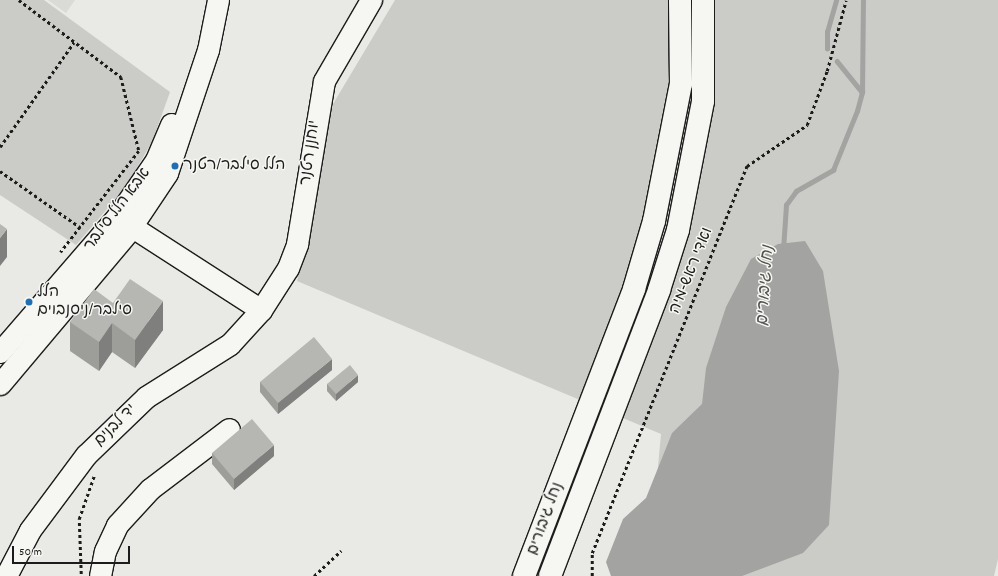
<!DOCTYPE html>
<meta charset="utf-8">
<style>
body{margin:0}
#map{position:relative;width:998px;height:576px;overflow:hidden;background:#e9e9e5;font-family:Dekko,"Playpen Sans Hebrew",sans-serif}
div>[style]{position:absolute}
[style*='--x']{left:calc(var(--x)*1px);top:calc(var(--y)*1px);width:calc(var(--w)*1px);rotate:calc(var(--a)*1deg)}
.built>*{inset:0;background:#dadad6}
.green>*{inset:0;background:#cbcbc7}
.water>*{inset:0;background:#a3a3a1}
.stream>*{height:4.5px;margin:-2.25px;padding:0 2.25px;transform-origin:2.25px;border-radius:2.25px;background:#a3a3a1}
.path>*{height:2.5px;margin-top:-1.25px;transform-origin:0;background:repeating-linear-gradient(90deg,#1c1c1c 0 3px,transparent 0 6px)}
.roads{filter:drop-shadow(1px 0 #1c1c1c) drop-shadow(-1px 0 #1c1c1c) drop-shadow(0 1px #1c1c1c) drop-shadow(0 -1px #1c1c1c)}
.minor>*{height:21px;margin:-10.5px;padding:0 10.5px;transform-origin:10.5px;border-radius:10.5px;background:#f6f6f2}
.major>*{height:22px;margin:-11px;padding:0 11px;transform-origin:11px;border-radius:11px;background:#f6f6f2}
.wall>*{inset:0;background:#9d9d9a}
.shaded-wall>*{inset:0;background:#7f7f7d}
.building>*{inset:0;background:#b6b6b3}
.dots>*{width:11px;height:11px;translate:-50% -50%;box-sizing:border-box;border:2px solid #f6f6f2;border-radius:50%}
span{translate:-50% -50%;white-space:nowrap;text-align:center;line-height:1.15;-webkit-text-stroke:3px #f6f6f2;paint-order:stroke}
.street-label{font-size:16px;color:#1c1c1c}
.poi-label{font-size:16px;color:#1c1c1c}
.left{translate:0 -50%;text-align:left}
.water-label{font-size:17px;color:#525251;font-style:italic}
.scale{position:absolute;left:12px;top:546px;width:118px;height:18px;box-sizing:border-box;border:2px solid #1c1c1c;border-top:0;padding-left:5px;font-size:12px;line-height:14px;white-space:nowrap;color:#1c1c1c;-webkit-text-stroke:3px #f6f6f2;paint-order:stroke}
</style>
<div id="map">
<div class="built">
<div style="clip-path:polygon(48px 0,75px 0,66px 13px)"></div>
</div>
<div class="green">
<div style="clip-path:polygon(0 0,44px 0,170px 92px,152px 142px,125px 188px,76px 245px,0 195px)"></div>
<div style="clip-path:polygon(395px 0,998px 0,998px 559px,994px 576px,648px 576px,661px 434px,297px 281px,333px 104px)"></div>
</div>
<div class="water">
<div style="clip-path:polygon(805px 241px,823px 271px,839px 371px,829px 525px,803px 553px,742px 576px,611px 576px,606px 562px,623px 519px,646px 498px,672px 433px,702px 404px,706px 368px,726px 307px,751px 259px,778px 244px)"></div>
</div>
<div class="stream">
<div style="--x:827;--y:49;--w:17;--a:-90"></div>
<div style="--x:827;--y:32;--w:33;--a:-74"></div>
<div style="--x:837;--y:61;--w:40;--a:51"></div>
<div style="--x:783;--y:250;--w:45;--a:-86.2"></div>
<div style="--x:786;--y:205;--w:17;--a:-54"></div>
<div style="--x:796;--y:191;--w:43;--a:-29.6"></div>
<div style="--x:833;--y:170;--w:64;--a:-67.9"></div>
<div style="--x:857;--y:111;--w:20;--a:-75"></div>
<div style="--x:862;--y:92;--w:92;--a:-89.4"></div>
</div>
<div class="path">
<div style="--x:19;--y:0;--w:128;--a:37"></div>
<div style="--x:121;--y:77;--w:76;--a:76.3"></div>
<div style="--x:139;--y:151;--w:128;--a:127.7"></div>
<div style="--x:0;--y:147;--w:128;--a:-54.8"></div>
<div style="--x:0;--y:171;--w:98;--a:35"></div>
<div style="--x:81;--y:574;--w:55;--a:-92.1"></div>
<div style="--x:79;--y:519;--w:46;--a:-70.8"></div>
<div style="--x:314;--y:576;--w:37;--a:-43"></div>
<div style="--x:592;--y:576;--w:23;--a:-90"></div>
<div style="--x:592;--y:553;--w:417;--a:-68.2"></div>
<div style="--x:747;--y:166;--w:73;--a:-34.3"></div>
<div style="--x:807;--y:125;--w:58;--a:-69.7"></div>
<div style="--x:827;--y:71;--w:73;--a:-75"></div>
</div>
<div class="roads">
<div class="minor">
<div style="--x:120;--y:219;--w:168;--a:32.8"></div>
<div style="--x:0;--y:352;--w:179;--a:-49.1"></div>
<div style="--x:117;--y:217;--w:69;--a:-55.6"></div>
<div style="--x:156;--y:160;--w:39;--a:-67"></div>
<div style="--x:0;--y:384;--w:197;--a:-49.9"></div>
<div style="--x:127;--y:233;--w:72;--a:-56.3"></div>
<div style="--x:167;--y:173;--w:130;--a:-71.6"></div>
<div style="--x:208;--y:50;--w:51;--a:-78.7"></div>
<div style="--x:6;--y:576;--w:52;--a:-62.4"></div>
<div style="--x:30;--y:530;--w:94;--a:-53.3"></div>
<div style="--x:86;--y:455;--w:83;--a:-44"></div>
<div style="--x:146;--y:397;--w:99;--a:-32.2"></div>
<div style="--x:230;--y:344;--w:46;--a:-47.6"></div>
<div style="--x:261;--y:310;--w:50;--a:-57.3"></div>
<div style="--x:288;--y:268;--w:26;--a:-69"></div>
<div style="--x:297;--y:244;--w:165;--a:-80.6"></div>
<div style="--x:324;--y:81;--w:94;--a:-59.9"></div>
<div style="--x:100;--y:576;--w:25;--a:-79"></div>
<div style="--x:105;--y:551;--w:29;--a:-65"></div>
<div style="--x:117;--y:525;--w:49;--a:-47.5"></div>
<div style="--x:150;--y:489;--w:99;--a:-37.2"></div>
</div>
<div class="major">
<div style="--x:524;--y:576;--w:307;--a:-69"></div>
<div style="--x:634;--y:289;--w:71;--a:-73.6"></div>
<div style="--x:654;--y:221;--w:140;--a:-78.9"></div>
<div style="--x:681;--y:84;--w:84;--a:-90.7"></div>
<div style="--x:550;--y:576;--w:306;--a:-69.1"></div>
<div style="--x:659;--y:290;--w:63;--a:-72.4"></div>
<div style="--x:678;--y:230;--w:131;--a:-79"></div>
<div style="--x:703;--y:101;--w:101;--a:-90"></div>
</div>
</div>
<div class="wall">
<div style="clip-path:polygon(113px 303px,163px 330px,135px 368px,112px 352px,99px 371px,70px 351px,70px 322px)"></div>
<div style="clip-path:polygon(332px 370px,278px 414px,260px 392px,260px 382px)"></div>
<div style="clip-path:polygon(358px 382px,336px 401px,327px 391px,327px 384px)"></div>
<div style="clip-path:polygon(212px 453px,274px 456px,234px 490px,212px 464px)"></div>
</div>
<div class="shaded-wall">
<div style="clip-path:polygon(7px 229px,7px 257px,0 266px,0 238px)"></div>
<div style="clip-path:polygon(163px 301px,163px 330px,135px 368px,135px 340px)"></div>
<div style="clip-path:polygon(112px 323px,112px 352px,99px 371px,99px 342px)"></div>
<div style="clip-path:polygon(332px 359px,332px 370px,278px 414px,278px 403px)"></div>
<div style="clip-path:polygon(358px 375px,358px 382px,336px 401px,336px 394px)"></div>
<div style="clip-path:polygon(274px 445px,274px 456px,234px 490px,234px 479px)"></div>
</div>
<div class="building">
<div style="clip-path:polygon(0 224px,7px 229px,0 238px)"></div>
<div style="clip-path:polygon(130px 279px,163px 301px,135px 340px,112px 323px,99px 342px,70px 322px,94px 289px,113px 303px)"></div>
<div style="clip-path:polygon(314px 337px,332px 359px,278px 403px,260px 382px)"></div>
<div style="clip-path:polygon(350px 365px,358px 375px,336px 394px,327px 384px)"></div>
<div style="clip-path:polygon(252px 419px,274px 445px,234px 479px,212px 453px)"></div>
</div>
<div class="dots">
<div style="left:175px;top:166px;background:#1f6fb2"></div>
<div style="left:29px;top:302px;background:#1f6fb2"></div>
</div>
<div class="street-label">
<span style="left:311px;top:153px;rotate:-82deg">יוחנן רטנר</span>
<span style="left:118px;top:210px;rotate:-53deg">אבא הלל סילבר</span>
<span style="left:692px;top:271px;rotate:-68deg">ואדי ראש-מיה</span>
<span style="left:116px;top:426px;rotate:-45deg">יד לבנים</span>
<span style="left:546px;top:519px;rotate:-70deg">נחל גיבורים</span>
</div>
<div class="poi-label">
<span class="left" style="left:183px;top:166px">הלל סילבר/רטנר</span>
<span class="left" style="left:37px;top:302px">הלל<br>סילבר/ניסנבוים</span>
</div>
<div class="water-label">
<span style="left:767px;top:286px;rotate:-86deg">נחל גיבורים</span>
</div>
<div class="scale">50 m</div>
</div>
